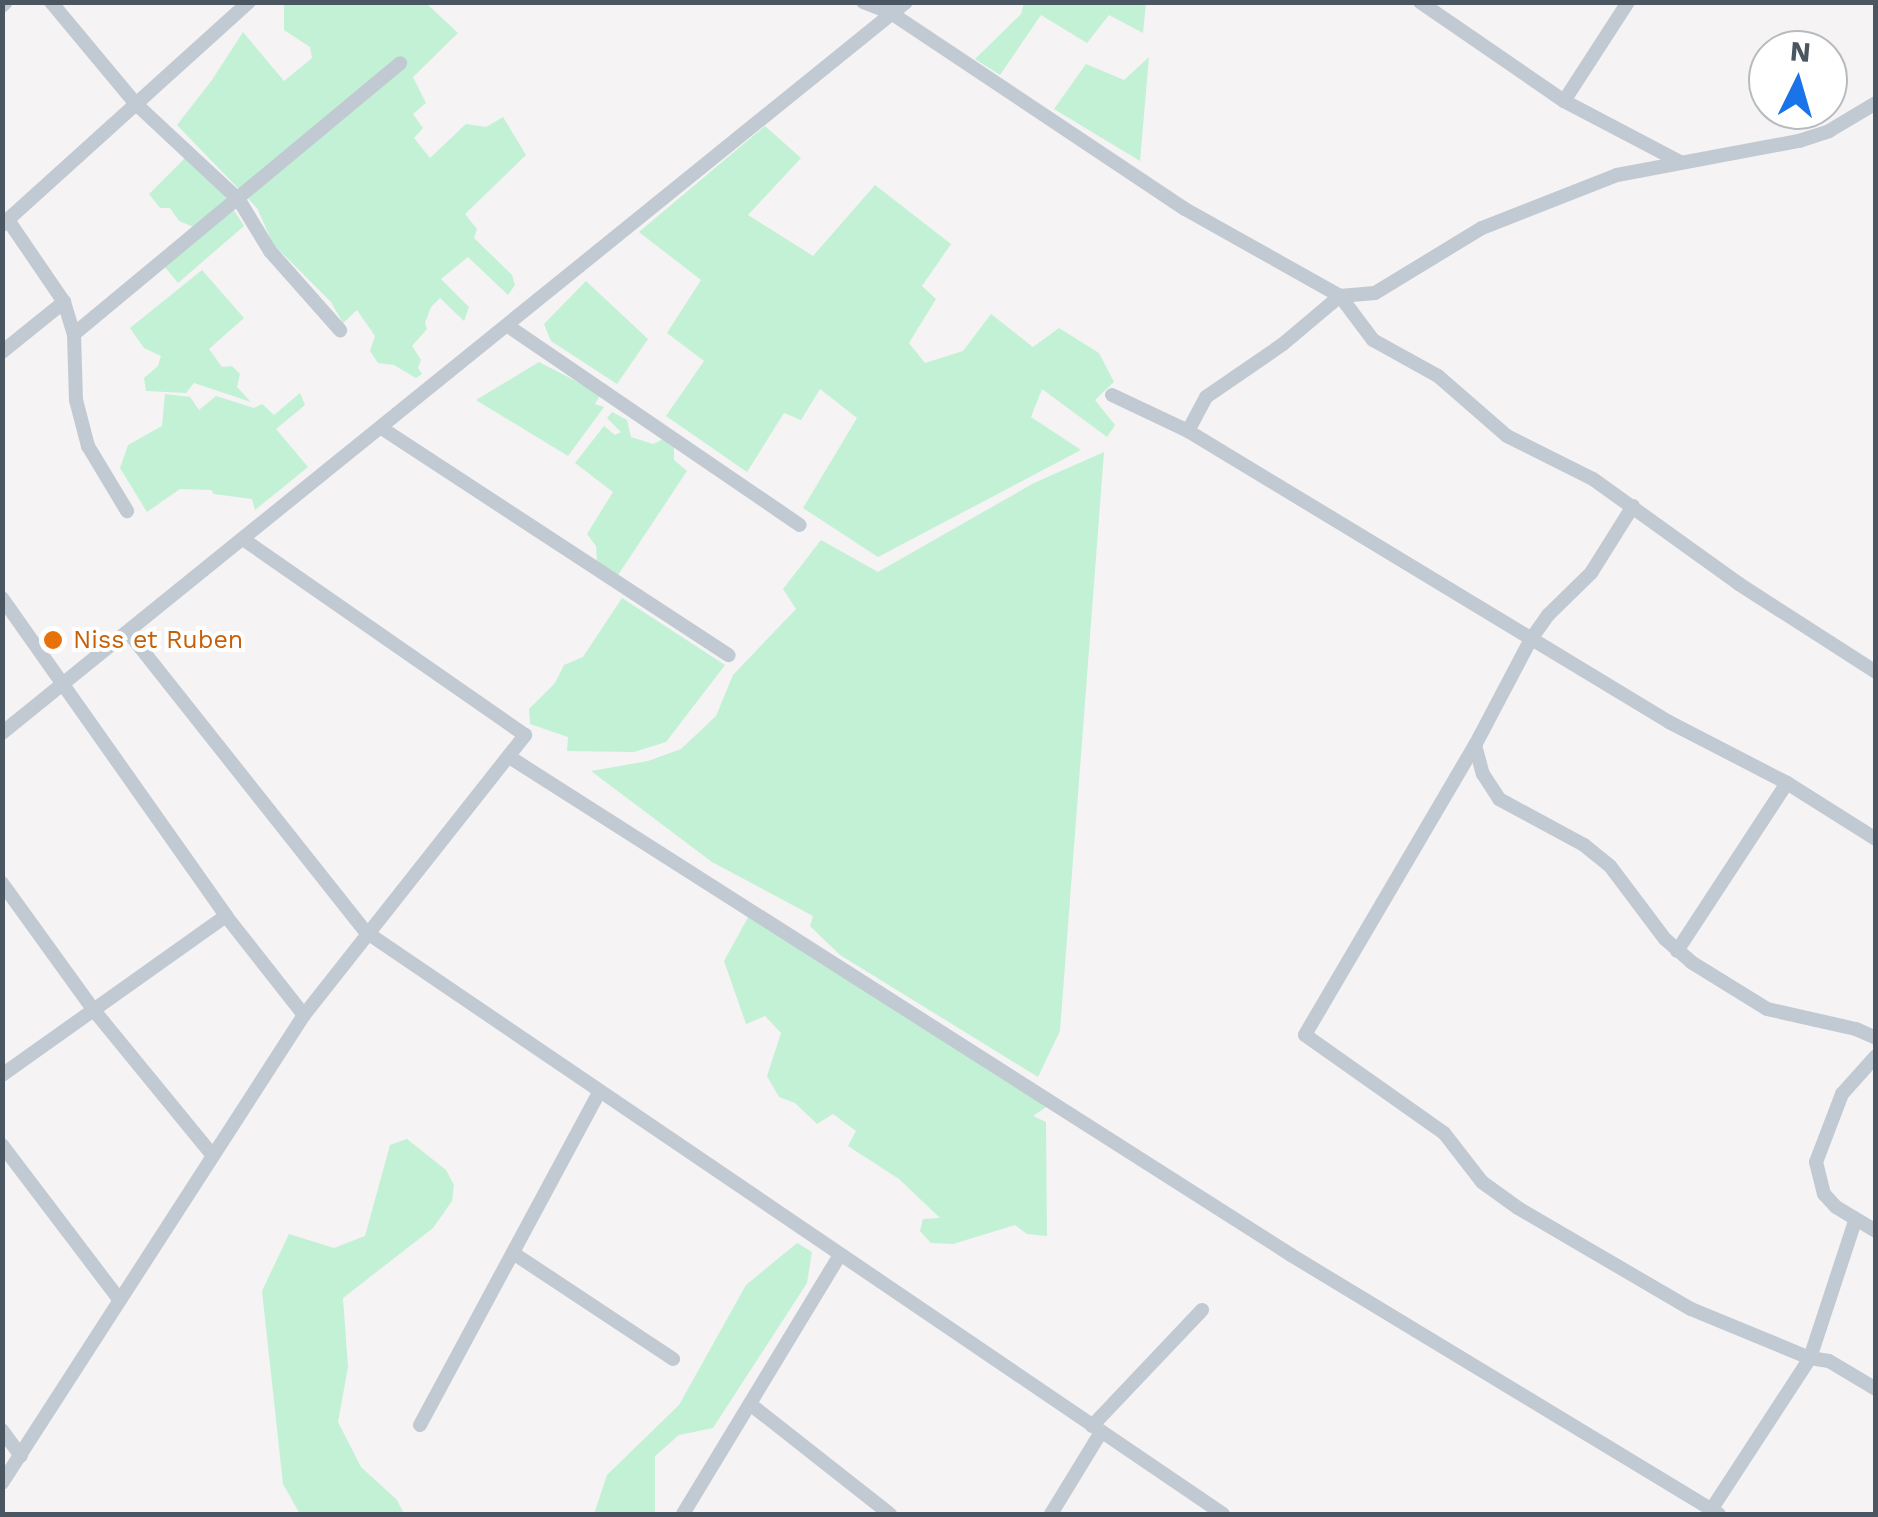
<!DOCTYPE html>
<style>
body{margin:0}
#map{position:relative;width:1878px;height:1517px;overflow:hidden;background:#f5f3f3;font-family:"Work Sans",sans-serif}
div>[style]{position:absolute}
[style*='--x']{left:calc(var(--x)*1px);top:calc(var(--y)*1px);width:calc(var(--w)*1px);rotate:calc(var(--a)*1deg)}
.green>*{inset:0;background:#c3f1d5}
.street>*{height:14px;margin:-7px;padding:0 7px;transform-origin:7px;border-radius:7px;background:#c1cad2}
.dots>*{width:28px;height:28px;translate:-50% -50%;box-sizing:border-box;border:5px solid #fff;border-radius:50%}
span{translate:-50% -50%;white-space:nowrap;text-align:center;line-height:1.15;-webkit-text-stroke:8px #fff;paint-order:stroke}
.food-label{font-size:25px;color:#c56008}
.left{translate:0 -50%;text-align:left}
.frame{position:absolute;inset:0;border:5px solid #4a5661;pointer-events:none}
.north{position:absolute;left:1748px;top:30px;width:100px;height:100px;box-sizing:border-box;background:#fff;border:2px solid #b7bbc0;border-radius:50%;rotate:5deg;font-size:28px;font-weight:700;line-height:40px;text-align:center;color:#4a5661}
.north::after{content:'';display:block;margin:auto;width:35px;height:45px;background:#1a73e8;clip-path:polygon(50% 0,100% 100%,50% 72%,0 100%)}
</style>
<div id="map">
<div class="green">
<div style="clip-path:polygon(284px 3px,426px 3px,458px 33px,413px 77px,426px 103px,413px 114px,423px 128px,414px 138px,430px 158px,466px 124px,486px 127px,503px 117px,526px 155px,465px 214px,477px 229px,474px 238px,512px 275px,515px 285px,508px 295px,468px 257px,441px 279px,469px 307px,464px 321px,440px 298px,431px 307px,425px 323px,427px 329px,412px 346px,421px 360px,418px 368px,422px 374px,416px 378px,394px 365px,378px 363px,370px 351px,375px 336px,357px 310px,343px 323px,331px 302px,273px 244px,257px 208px,177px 125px,212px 80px,243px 32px,284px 81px,312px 58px,310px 47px,284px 30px)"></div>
<div style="clip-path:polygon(1024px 3px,1146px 3px,1143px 33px,1109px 15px,1087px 43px,1041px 15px,1000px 75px,975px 59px,1021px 14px)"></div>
<div style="clip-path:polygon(1149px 57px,1140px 161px,1054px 109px,1086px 64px,1124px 80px)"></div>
<div style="clip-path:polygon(765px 126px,801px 158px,748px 215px,813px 256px,875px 185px,951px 244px,922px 286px,936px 299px,909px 343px,925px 363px,963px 351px,991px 314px,1033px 347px,1059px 328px,1099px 353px,1114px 382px,1095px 400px,1115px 425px,1107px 437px,1042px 389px,1031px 417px,1081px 450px,878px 557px,803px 508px,857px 418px,820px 389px,801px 420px,784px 413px,747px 472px,666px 416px,704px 361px,667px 333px,701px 280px,639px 232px)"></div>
<div style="clip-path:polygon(185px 158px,220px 188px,244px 226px,178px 283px,164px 266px,196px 228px,179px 221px,170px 208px,160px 208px,149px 194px)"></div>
<div style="clip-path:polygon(202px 270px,244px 318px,209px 349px,222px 367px,232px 366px,240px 374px,237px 387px,251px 402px,194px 383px,186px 393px,146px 391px,144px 378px,158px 366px,161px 356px,144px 348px,130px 328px)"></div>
<div style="clip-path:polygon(586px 281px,648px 339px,617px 384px,551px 341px,544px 324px)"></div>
<div style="clip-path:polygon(539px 362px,601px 394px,595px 404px,604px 407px,568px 456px,476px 400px)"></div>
<div style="clip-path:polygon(300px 393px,305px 405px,276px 429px,308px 467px,255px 510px,252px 499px,214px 494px,211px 490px,180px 489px,147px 512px,120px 468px,128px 445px,162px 426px,165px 394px,190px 397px,199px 410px,216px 396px,254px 408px,262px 404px,274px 415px)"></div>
<div style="clip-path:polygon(612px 412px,627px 420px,631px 437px,653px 444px,663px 439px,674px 445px,674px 460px,687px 471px,618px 575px,597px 563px,596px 546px,587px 534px,613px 492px,575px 463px,604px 426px,615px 435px,621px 432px,607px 418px)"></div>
<div style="clip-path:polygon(1104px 452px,1060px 1031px,1038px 1077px,840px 955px,810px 926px,813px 916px,712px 862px,591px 771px,648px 761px,681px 749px,716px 716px,733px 675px,796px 609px,783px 589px,821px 540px,878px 572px,1034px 483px)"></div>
<div style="clip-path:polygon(622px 598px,725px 665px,666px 742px,634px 752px,567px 751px,568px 737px,530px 724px,529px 709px,555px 683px,564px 665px,583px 657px)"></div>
<div style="clip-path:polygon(751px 912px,1055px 1101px,1033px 1116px,1046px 1122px,1047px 1236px,1027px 1234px,1015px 1225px,953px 1244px,931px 1243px,920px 1231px,923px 1219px,940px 1218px,899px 1179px,848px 1146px,856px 1131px,833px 1114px,817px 1124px,795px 1103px,779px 1097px,767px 1076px,781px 1033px,765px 1016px,746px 1024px,724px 961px)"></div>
<div style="clip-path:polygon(407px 1139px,446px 1170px,454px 1185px,452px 1201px,433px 1228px,343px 1298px,348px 1367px,338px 1422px,361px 1467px,397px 1500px,404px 1514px,300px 1514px,283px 1484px,262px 1291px,289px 1234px,334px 1248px,365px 1236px,390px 1145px)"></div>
<div style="clip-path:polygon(797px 1243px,812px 1252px,807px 1283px,713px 1428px,679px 1435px,655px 1456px,655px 1514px,594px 1514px,607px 1475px,679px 1405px,746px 1285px)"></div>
</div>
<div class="street">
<div style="--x:51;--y:2;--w:133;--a:50.2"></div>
<div style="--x:136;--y:104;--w:141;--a:43"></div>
<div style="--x:239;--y:200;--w:60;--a:58.7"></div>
<div style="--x:270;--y:251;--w:106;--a:48.5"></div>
<div style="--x:863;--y:2;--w:30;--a:21"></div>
<div style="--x:891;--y:13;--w:353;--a:33.7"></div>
<div style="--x:1185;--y:209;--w:178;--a:29.3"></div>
<div style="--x:1340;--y:296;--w:55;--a:53.1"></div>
<div style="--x:1373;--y:340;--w:74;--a:29"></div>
<div style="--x:1438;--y:376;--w:91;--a:41"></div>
<div style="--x:1507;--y:436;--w:96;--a:26.6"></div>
<div style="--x:1593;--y:479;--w:180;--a:35.7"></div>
<div style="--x:1739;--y:584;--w:163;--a:32.7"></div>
<div style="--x:1420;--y:2;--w:175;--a:34.5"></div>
<div style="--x:1564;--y:101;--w:131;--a:27.7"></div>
<div style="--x:2;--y:6;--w:6;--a:-45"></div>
<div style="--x:1564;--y:101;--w:118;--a:-57.1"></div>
<div style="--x:8;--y:220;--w:99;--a:55.7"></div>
<div style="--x:64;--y:302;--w:34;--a:73"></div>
<div style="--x:74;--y:334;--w:66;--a:88.3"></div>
<div style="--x:76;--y:400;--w:48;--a:75.4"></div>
<div style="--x:88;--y:446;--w:76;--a:59"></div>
<div style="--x:2;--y:225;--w:333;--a:-42.1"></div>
<div style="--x:508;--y:326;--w:353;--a:34.3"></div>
<div style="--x:74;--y:334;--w:424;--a:-39.7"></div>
<div style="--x:2;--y:352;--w:80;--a:-38.9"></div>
<div style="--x:1112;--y:395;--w:84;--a:25.3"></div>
<div style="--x:1188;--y:431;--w:562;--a:31.17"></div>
<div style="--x:1669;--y:722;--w:133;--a:27.3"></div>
<div style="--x:1787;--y:783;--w:105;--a:32.2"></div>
<div style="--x:383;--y:429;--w:413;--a:33.2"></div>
<div style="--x:1188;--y:431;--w:38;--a:-62"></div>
<div style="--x:1206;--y:397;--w:93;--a:-34.5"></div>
<div style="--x:1283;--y:344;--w:75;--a:-40.1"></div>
<div style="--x:1340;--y:296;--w:35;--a:-5"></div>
<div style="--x:1375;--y:293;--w:125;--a:-31.3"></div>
<div style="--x:1482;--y:228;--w:145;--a:-21.4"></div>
<div style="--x:1617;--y:175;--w:185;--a:-10.6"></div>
<div style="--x:1799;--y:141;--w:32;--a:-18"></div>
<div style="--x:1829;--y:131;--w:55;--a:-30.8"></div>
<div style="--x:1633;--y:506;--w:79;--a:122.1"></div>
<div style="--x:1591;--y:573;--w:60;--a:135.7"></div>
<div style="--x:1548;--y:615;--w:29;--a:125"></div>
<div style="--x:1531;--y:639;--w:120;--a:117.8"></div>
<div style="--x:1475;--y:745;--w:336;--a:120.4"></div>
<div style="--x:1305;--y:1035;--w:170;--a:35.2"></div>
<div style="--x:1444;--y:1133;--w:62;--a:52.2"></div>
<div style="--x:1482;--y:1182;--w:44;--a:35.8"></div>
<div style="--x:1518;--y:1208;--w:200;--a:30.3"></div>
<div style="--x:1691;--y:1309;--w:129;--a:22.4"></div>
<div style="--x:1810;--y:1358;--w:19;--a:9"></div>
<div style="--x:1829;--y:1361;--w:55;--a:30.8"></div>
<div style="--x:2;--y:598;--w:389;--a:54.8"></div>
<div style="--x:226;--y:916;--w:126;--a:51.8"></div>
<div style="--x:128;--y:632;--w:383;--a:51.6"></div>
<div style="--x:366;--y:932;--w:1036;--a:34.18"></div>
<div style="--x:2;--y:733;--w:1163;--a:-38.96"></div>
<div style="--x:1475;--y:745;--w:30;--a:75"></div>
<div style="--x:1483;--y:774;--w:30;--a:57"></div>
<div style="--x:1499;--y:799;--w:97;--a:28.4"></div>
<div style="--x:1584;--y:845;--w:33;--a:39"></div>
<div style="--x:1610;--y:866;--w:91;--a:53"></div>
<div style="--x:1665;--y:939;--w:35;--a:41"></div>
<div style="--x:1691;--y:962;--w:89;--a:31.7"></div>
<div style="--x:1767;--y:1009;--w:91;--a:12.7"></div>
<div style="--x:1856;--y:1029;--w:22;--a:24"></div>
<div style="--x:511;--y:758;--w:925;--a:32.5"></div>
<div style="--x:1291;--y:1255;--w:500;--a:31.18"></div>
<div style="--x:2;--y:883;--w:154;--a:54.2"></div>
<div style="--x:92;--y:1008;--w:191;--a:50.7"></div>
<div style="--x:1677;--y:951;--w:201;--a:-56.8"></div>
<div style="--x:1876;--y:1056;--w:51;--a:131.8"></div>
<div style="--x:1842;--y:1094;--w:73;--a:110.9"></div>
<div style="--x:1816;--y:1162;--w:33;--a:76"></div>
<div style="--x:1824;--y:1194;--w:18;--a:47"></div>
<div style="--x:1836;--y:1207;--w:47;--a:31"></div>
<div style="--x:2;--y:1075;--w:275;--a:-35.4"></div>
<div style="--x:2;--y:1145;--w:193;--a:52.8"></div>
<div style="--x:513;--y:1253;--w:192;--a:33.5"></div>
<div style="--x:750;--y:1404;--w:178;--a:38.2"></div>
<div style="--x:420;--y:1425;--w:379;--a:-61.7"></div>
<div style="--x:1092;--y:1426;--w:160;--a:-46.5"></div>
<div style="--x:2;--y:1430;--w:32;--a:54"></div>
<div style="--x:2;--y:1483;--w:557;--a:-57.17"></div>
<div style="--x:304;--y:1015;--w:357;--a:-51.7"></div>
<div style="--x:525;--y:735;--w:342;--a:-145.2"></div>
<div style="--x:1711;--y:1510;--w:181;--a:-56.9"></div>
<div style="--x:1810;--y:1358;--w:144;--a:-71.8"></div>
<div style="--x:683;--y:1514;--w:303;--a:-58.8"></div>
<div style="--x:1051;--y:1514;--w:96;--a:-58.6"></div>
</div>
<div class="dots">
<div style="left:53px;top:640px;background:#e8710a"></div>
</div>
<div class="food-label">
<span class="left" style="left:73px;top:640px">Niss et Ruben</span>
</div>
<div class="frame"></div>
<div class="north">N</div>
</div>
